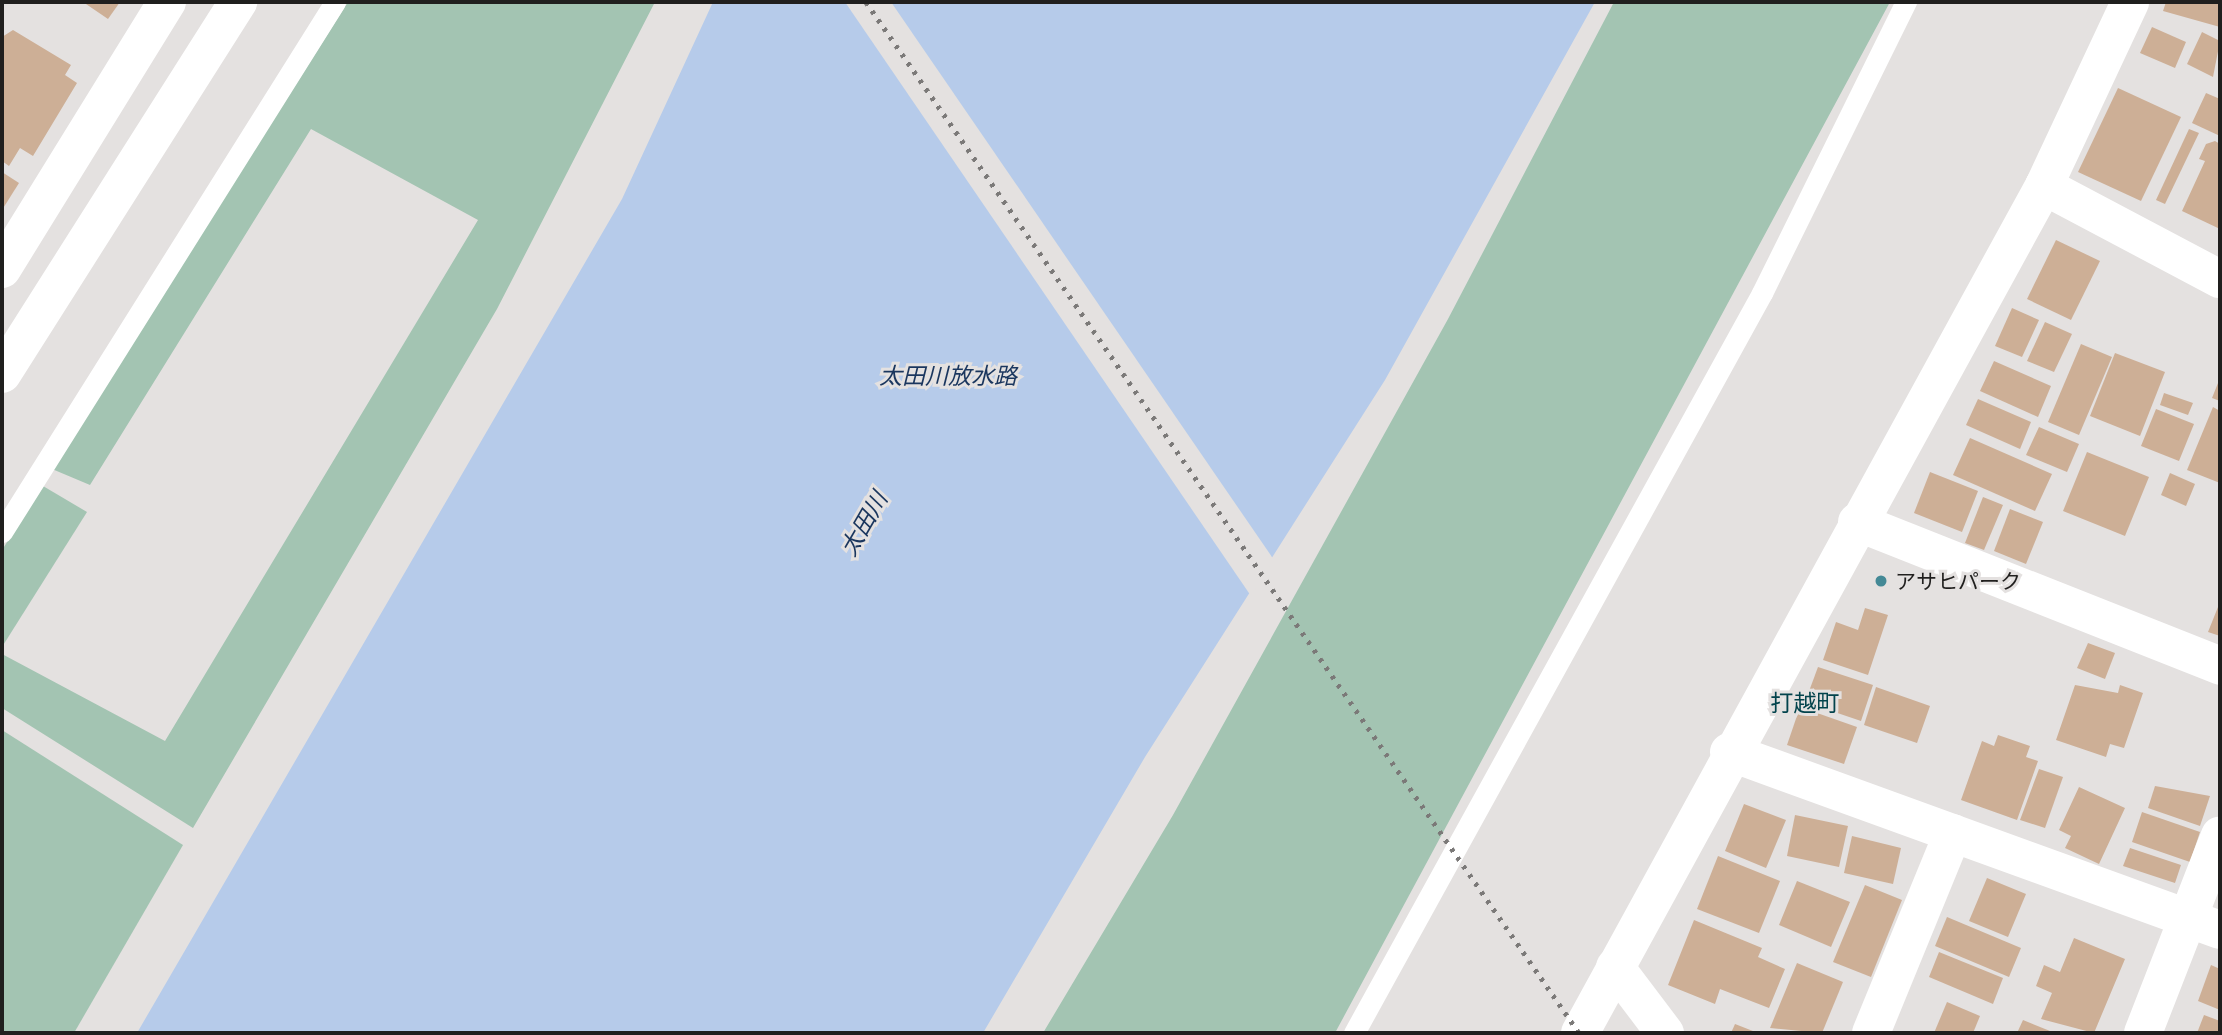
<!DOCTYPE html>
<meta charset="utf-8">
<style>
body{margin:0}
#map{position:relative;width:2222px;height:1035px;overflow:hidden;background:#e4e1e0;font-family:Quicksand,"Noto Sans JP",sans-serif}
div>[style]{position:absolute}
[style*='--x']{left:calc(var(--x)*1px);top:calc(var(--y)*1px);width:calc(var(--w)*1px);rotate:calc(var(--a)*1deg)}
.green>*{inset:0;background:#a3c4b2}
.water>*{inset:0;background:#b6cbea}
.pier>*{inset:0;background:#e4e1e0}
.building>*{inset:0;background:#cdaf96}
.service>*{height:21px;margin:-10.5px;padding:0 10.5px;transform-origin:10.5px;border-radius:10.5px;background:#fff}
.minor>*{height:38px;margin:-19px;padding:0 19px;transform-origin:19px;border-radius:19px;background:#fff}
.tertiary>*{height:38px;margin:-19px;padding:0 19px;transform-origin:19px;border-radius:19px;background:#fff}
.rail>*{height:5px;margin-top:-2.5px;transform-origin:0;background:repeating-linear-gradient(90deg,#7b7978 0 3.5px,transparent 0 10.5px)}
.dots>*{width:19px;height:19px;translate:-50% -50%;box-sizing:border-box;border:4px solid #e4e1e0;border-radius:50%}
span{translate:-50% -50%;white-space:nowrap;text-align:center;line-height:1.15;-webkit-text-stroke:6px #e4e1e0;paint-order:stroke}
.poi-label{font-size:21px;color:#201f1e}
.left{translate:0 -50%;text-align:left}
.water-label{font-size:23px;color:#1a365e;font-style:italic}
.neighbourhood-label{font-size:23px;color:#02434c}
.frame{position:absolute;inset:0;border:4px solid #201f1e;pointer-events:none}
</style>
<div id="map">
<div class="green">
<div style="clip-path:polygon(348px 2px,655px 2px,497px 309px,193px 828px,2px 708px,2px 654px,165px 741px,478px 220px,311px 129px,90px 485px,52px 469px)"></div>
<div style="clip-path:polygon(1614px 2px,1890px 2px,1335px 1033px,1043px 1033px,1173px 815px,1448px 319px)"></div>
<div style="clip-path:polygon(43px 486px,87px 512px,2px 647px,2px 550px)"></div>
<div style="clip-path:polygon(2px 730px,183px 845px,74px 1033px,2px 1033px)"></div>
</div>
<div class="water">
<div style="clip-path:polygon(713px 2px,1595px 2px,1385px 380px,1145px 757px,983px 1033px,137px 1033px,622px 199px)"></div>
</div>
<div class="pier">
<div style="clip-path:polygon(845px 2px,891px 2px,1274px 560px,1251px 596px)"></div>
</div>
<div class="building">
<div style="clip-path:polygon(83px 2px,120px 2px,108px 19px)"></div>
<div style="clip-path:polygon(2166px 2px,2220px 2px,2220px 27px,2163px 11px)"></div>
<div style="clip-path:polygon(2152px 27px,2186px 42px,2175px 68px,2140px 53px)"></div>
<div style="clip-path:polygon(13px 30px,71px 65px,65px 75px,77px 83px,33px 156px,20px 148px,9px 166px,2px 161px,2px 37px)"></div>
<div style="clip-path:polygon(2202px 32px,2220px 41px,2213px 77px,2187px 64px)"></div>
<div style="clip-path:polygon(2118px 88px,2181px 117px,2141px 201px,2078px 172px)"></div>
<div style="clip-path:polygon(2206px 93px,2220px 99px,2220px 136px,2192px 123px)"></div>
<div style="clip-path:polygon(2189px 129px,2199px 133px,2165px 204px,2156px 200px)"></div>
<div style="clip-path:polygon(2215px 141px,2220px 144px,2220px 229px,2182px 211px,2205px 161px,2199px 159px,2206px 144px)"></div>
<div style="clip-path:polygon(2px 172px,19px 183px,2px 210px)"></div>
<div style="clip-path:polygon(2056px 240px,2100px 261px,2071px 320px,2027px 299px)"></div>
<div style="clip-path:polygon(2012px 308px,2039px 320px,2022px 357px,1995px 346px)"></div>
<div style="clip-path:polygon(2045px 322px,2072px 334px,2054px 372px,2027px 361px)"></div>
<div style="clip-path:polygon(2081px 344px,2112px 357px,2079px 435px,2048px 422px)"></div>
<div style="clip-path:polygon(2115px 353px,2165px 372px,2140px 436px,2090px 416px)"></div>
<div style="clip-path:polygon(1994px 361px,2051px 386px,2038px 417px,1980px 391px)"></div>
<div style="clip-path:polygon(2220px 378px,2220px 401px,2212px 398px)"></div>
<div style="clip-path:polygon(2164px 393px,2193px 403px,2188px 415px,2160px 405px)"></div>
<div style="clip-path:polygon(1978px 399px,2031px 422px,2020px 449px,1966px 425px)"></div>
<div style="clip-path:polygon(2213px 407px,2220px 411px,2220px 483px,2187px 470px)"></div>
<div style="clip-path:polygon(2156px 409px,2194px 424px,2179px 461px,2141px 446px)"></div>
<div style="clip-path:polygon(2039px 427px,2079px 444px,2067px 472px,2026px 455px)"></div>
<div style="clip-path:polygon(1970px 438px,2052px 474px,2035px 511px,1953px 475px)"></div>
<div style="clip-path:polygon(2087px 452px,2149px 477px,2125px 536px,2063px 511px)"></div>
<div style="clip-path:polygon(1930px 472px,1978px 491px,1962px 532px,1914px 513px)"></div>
<div style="clip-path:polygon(2170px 473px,2195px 484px,2186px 506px,2161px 495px)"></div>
<div style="clip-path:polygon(1983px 497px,2003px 505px,1984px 550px,1965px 543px)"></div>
<div style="clip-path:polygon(2010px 509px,2043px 522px,2026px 564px,1994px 551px)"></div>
<div style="clip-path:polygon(2220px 602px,2220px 636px,2208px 632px)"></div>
<div style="clip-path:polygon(1865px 608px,1888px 615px,1868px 675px,1823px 660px,1836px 622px,1858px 630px)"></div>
<div style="clip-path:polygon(2088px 643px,2115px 653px,2105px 679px,2077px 668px)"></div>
<div style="clip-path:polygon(1818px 667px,1873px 685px,1861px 721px,1805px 702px)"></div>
<div style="clip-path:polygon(2075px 685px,2118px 693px,2120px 685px,2143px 693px,2124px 748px,2110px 744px,2106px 757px,2056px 740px)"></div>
<div style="clip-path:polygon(1876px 687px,1930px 706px,1917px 743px,1864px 725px)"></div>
<div style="clip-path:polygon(1800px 707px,1857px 727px,1844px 764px,1787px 745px)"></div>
<div style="clip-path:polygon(1998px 735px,2030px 746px,2026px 757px,2038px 761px,2017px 820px,1961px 800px,1982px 741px,1994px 746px)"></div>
<div style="clip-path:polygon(2039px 769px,2063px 777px,2045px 828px,2020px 820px)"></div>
<div style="clip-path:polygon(2155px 786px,2210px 796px,2200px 826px,2148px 808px)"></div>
<div style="clip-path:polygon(2079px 787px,2125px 808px,2099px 864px,2065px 848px,2071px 836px,2059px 830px)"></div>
<div style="clip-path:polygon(1744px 804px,1786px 820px,1766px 868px,1725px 851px)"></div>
<div style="clip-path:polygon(2142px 812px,2200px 832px,2190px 862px,2132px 842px)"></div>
<div style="clip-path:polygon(1795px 815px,1848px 826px,1839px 867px,1787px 856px)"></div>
<div style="clip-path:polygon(1852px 836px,1901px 848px,1893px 884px,1844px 873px)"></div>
<div style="clip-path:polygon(2130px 848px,2181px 865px,2175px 883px,2123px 866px)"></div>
<div style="clip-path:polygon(1718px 856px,1780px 881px,1759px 933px,1697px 909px)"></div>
<div style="clip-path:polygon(1987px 878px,2026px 894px,2008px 937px,1969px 921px)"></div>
<div style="clip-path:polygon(1797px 881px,1850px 902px,1831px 947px,1779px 925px)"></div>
<div style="clip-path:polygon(1865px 885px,1902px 900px,1871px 977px,1833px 962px)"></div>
<div style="clip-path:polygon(1947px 917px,2021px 948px,2009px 977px,1935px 946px)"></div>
<div style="clip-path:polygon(1694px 920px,1762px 948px,1758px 957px,1785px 969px,1769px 1008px,1720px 989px,1715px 1004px,1668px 985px)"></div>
<div style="clip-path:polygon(2074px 938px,2125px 959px,2094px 1033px,2041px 1019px,2052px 993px,2036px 986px,2044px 965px,2060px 972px)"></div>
<div style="clip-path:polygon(1939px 952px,2003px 978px,1993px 1004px,1929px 977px)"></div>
<div style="clip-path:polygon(1797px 963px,1843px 982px,1822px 1033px,1770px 1028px)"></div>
<div style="clip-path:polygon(2211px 965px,2220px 969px,2220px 1010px,2198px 1001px)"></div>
<div style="clip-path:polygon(1947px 1002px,1980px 1016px,1973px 1033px,1934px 1033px)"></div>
<div style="clip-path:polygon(2204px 1015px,2220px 1021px,2220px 1033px,2197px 1033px)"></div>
<div style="clip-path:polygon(2023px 1020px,2055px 1033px,2017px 1033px)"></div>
<div style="clip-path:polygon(1735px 1024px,1758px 1033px,1731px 1033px)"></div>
</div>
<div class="service">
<div style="--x:2;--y:532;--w:626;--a:-57.86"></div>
<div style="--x:1354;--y:1033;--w:845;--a:-61.13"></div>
<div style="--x:1762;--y:293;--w:325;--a:-63.7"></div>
</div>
<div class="minor">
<div style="--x:2044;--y:186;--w:199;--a:27.9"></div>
<div style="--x:2;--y:269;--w:314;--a:-58.3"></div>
<div style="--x:1857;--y:522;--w:391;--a:21.6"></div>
<div style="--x:1729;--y:752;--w:522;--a:19.93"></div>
<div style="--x:1615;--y:967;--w:83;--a:52.9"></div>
<div style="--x:1871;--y:1033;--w:216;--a:-67.7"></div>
<div style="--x:2143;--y:1033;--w:212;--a:-68.7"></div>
</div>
<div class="tertiary">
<div style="--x:2;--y:374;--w:441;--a:-57.6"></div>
<div style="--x:1580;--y:1033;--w:966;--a:-61.29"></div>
<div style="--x:2044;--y:186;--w:203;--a:-64.9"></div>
</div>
<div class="rail">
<div style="--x:866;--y:2;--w:1254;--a:55.33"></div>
</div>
<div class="dots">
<div style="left:1881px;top:581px;background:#448996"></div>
</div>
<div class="poi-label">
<span class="left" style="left:1895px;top:581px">アサヒパーク</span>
</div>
<div class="water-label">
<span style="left:948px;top:376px">太田川放水路</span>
<span style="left:864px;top:524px;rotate:-60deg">太田川</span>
</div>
<div class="neighbourhood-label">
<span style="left:1805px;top:703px">打越町</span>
</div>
<div class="frame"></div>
</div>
